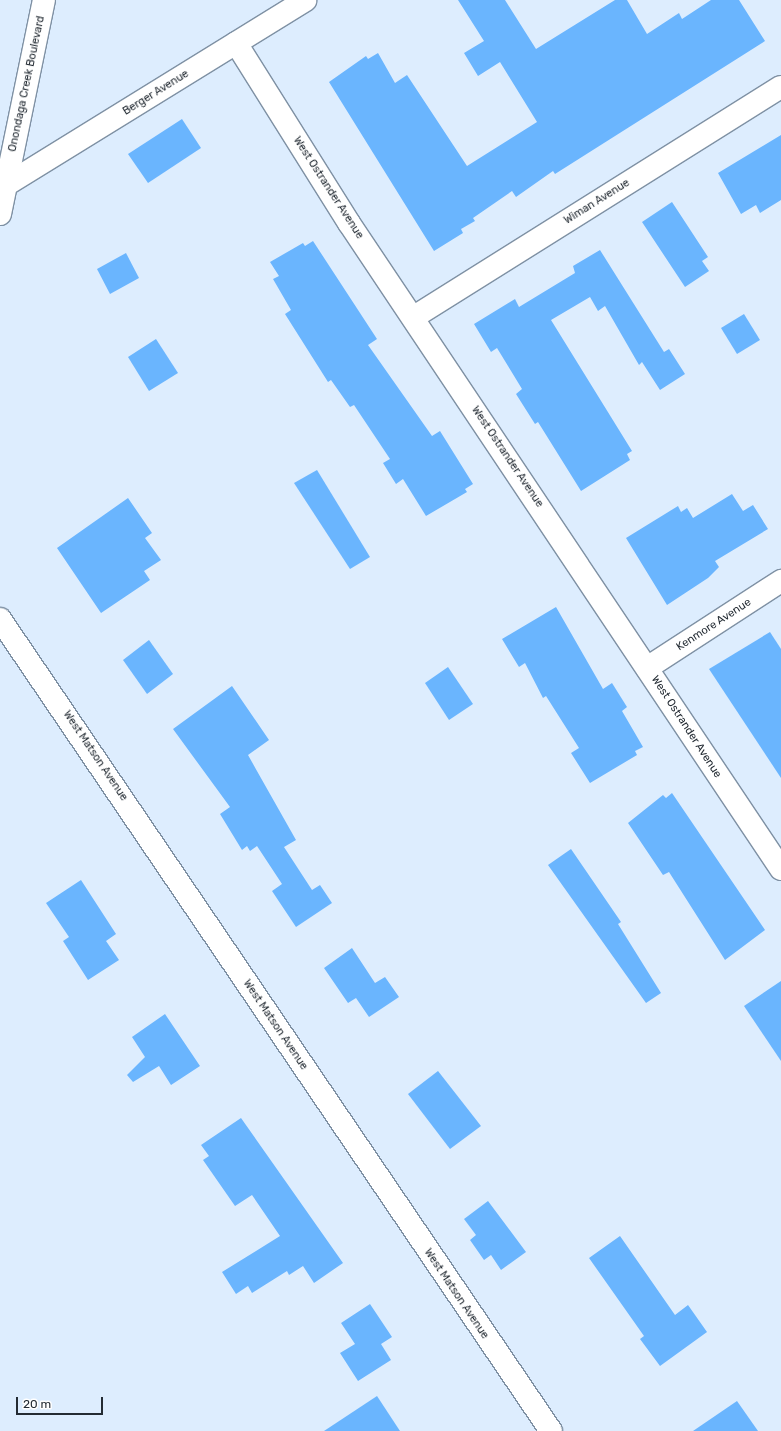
<!DOCTYPE html>
<style>
body{margin:0}
#map{position:relative;width:781px;height:1431px;overflow:hidden;background:#ddedfe;font-family:Rubik,sans-serif}
div>[style]{position:absolute}
[style*='--x']{left:calc(var(--x)*1px);top:calc(var(--y)*1px);width:calc(var(--w)*1px);rotate:calc(var(--a)*1deg)}
.building>*{inset:0;background:#6ab5fe}
.roads{filter:drop-shadow(1px 0 #7f91a4) drop-shadow(-1px 0 #7f91a4) drop-shadow(0 1px #7f91a4) drop-shadow(0 -1px #7f91a4)}
.minor>*{height:22px;margin:-11px;padding:0 11px;transform-origin:11px;border-radius:11px;background:#fff}
span{translate:-50% -50%;white-space:nowrap;text-align:center;line-height:1.15;-webkit-text-stroke:4px #fff;paint-order:stroke}
.street-label{font-size:11px;color:#232b33}
.scale{position:absolute;left:16px;top:1397px;width:87px;height:18px;box-sizing:border-box;border:2px solid #232b33;border-top:0;padding-left:5px;font-size:12px;line-height:14px;white-space:nowrap;color:#232b33;-webkit-text-stroke:3px #fff;paint-order:stroke}
</style>
<div id="map">
<div class="building">
<div style="clip-path:polygon(458px 0,505px 0,536px 49px,615px 0,627px 0,647px 34px,679px 13px,682px 19px,711px 0,739px 0,765px 41px,555px 174px,553px 171px,516px 197px,512px 191px,473px 218px,475px 221px,461px 229px,463px 233px,434px 251px,329px 82px,366px 56px,368px 59px,378px 53px,395px 83px,407px 75px,467px 166px,537px 122px,500px 62px,478px 76px,464px 53px,484px 41px)"></div>
<div style="clip-path:polygon(182px 119px,201px 148px,148px 183px,128px 154px)"></div>
<div style="clip-path:polygon(781px 135px,781px 200px,760px 213px,756px 205px,741px 214px,718px 173px)"></div>
<div style="clip-path:polygon(672px 202px,708px 257px,702px 261px,709px 271px,685px 287px,642px 222px)"></div>
<div style="clip-path:polygon(313px 241px,377px 339px,368px 345px,432px 436px,440px 431px,473px 484px,465px 489px,467px 492px,426px 516px,403px 479px,396px 484px,383px 463px,390px 459px,354px 405px,350px 407px,331px 380px,328px 382px,285px 314px,291px 310px,273px 279px,279px 276px,270px 262px,303px 243px,305px 246px)"></div>
<div style="clip-path:polygon(600px 250px,664px 352px,669px 349px,685px 374px,660px 390px,642px 362px,639px 365px,605px 306px,598px 311px,590px 297px,551px 320px,632px 451px,627px 454px,630px 460px,581px 491px,538px 422px,535px 424px,516px 394px,522px 389px,497px 348px,491px 352px,474px 324px,515px 299px,519px 307px,575px 273px,573px 266px)"></div>
<div style="clip-path:polygon(126px 253px,139px 278px,110px 294px,97px 269px)"></div>
<div style="clip-path:polygon(744px 314px,760px 340px,737px 354px,721px 328px)"></div>
<div style="clip-path:polygon(156px 339px,178px 373px,149px 391px,128px 357px)"></div>
<div style="clip-path:polygon(317px 470px,370px 557px,350px 569px,294px 483px)"></div>
<div style="clip-path:polygon(732px 494px,743px 511px,753px 505px,768px 529px,715px 561px,719px 567px,708px 578px,667px 605px,626px 538px,678px 506px,681px 512px,687px 508px,693px 518px)"></div>
<div style="clip-path:polygon(128px 498px,152px 533px,145px 538px,161px 560px,144px 571px,150px 580px,101px 613px,57px 548px)"></div>
<div style="clip-path:polygon(556px 607px,603px 689px,612px 683px,627px 707px,622px 711px,643px 747px,635px 751px,637px 755px,590px 783px,571px 753px,579px 748px,546px 696px,543px 698px,525px 663px,519px 667px,502px 639px)"></div>
<div style="clip-path:polygon(770px 632px,781px 649px,781px 778px,709px 669px)"></div>
<div style="clip-path:polygon(149px 640px,173px 674px,147px 694px,123px 660px)"></div>
<div style="clip-path:polygon(448px 667px,473px 704px,449px 720px,425px 683px)"></div>
<div style="clip-path:polygon(232px 686px,269px 740px,248px 755px,296px 840px,284px 847px,312px 890px,320px 885px,332px 903px,296px 927px,272px 891px,282px 884px,257px 846px,250px 851px,247px 846px,242px 850px,220px 814px,230px 807px,173px 729px)"></div>
<div style="clip-path:polygon(672px 793px,765px 930px,725px 960px,669px 872px,663px 875px,628px 823px,663px 795px,666px 798px)"></div>
<div style="clip-path:polygon(571px 849px,621px 922px,618px 924px,661px 993px,646px 1003px,548px 865px)"></div>
<div style="clip-path:polygon(81px 880px,116px 934px,106px 941px,119px 960px,88px 980px,63px 941px,69px 937px,46px 903px)"></div>
<div style="clip-path:polygon(352px 948px,375px 983px,385px 977px,399px 997px,369px 1017px,356px 998px,348px 1003px,324px 968px)"></div>
<div style="clip-path:polygon(781px 981px,781px 1061px,744px 1006px)"></div>
<div style="clip-path:polygon(165px 1014px,200px 1066px,171px 1085px,159px 1066px,133px 1082px,127px 1075px,145px 1057px,132px 1037px)"></div>
<div style="clip-path:polygon(438px 1071px,481px 1126px,450px 1149px,408px 1094px)"></div>
<div style="clip-path:polygon(241px 1118px,343px 1263px,314px 1283px,303px 1266px,289px 1275px,287px 1271px,252px 1293px,248px 1286px,236px 1294px,222px 1272px,280px 1236px,252px 1195px,235px 1206px,203px 1160px,209px 1156px,201px 1145px)"></div>
<div style="clip-path:polygon(488px 1201px,526px 1252px,501px 1270px,491px 1255px,484px 1260px,470px 1240px,476px 1235px,464px 1219px)"></div>
<div style="clip-path:polygon(620px 1236px,675px 1315px,688px 1305px,707px 1332px,660px 1366px,640px 1339px,644px 1336px,589px 1258px)"></div>
<div style="clip-path:polygon(370px 1304px,392px 1337px,381px 1344px,391px 1360px,358px 1381px,340px 1353px,355px 1344px,341px 1323px)"></div>
<div style="clip-path:polygon(377px 1396px,400px 1431px,324px 1431px)"></div>
<div style="clip-path:polygon(737px 1401px,758px 1431px,693px 1431px)"></div>
</div>
<div class="roads">
<div class="minor">
<div style="--x:236;--y:43;--w:213;--a:57.9"></div>
<div style="--x:349;--y:223;--w:777;--a:56.23"></div>
<div style="--x:6;--y:185;--w:352;--a:-31.7"></div>
<div style="--x:0;--y:214;--w:218;--a:-78.4"></div>
<div style="--x:414;--y:317;--w:433;--a:-32.1"></div>
<div style="--x:0;--y:619;--w:981;--a:55.84"></div>
<div style="--x:647;--y:668;--w:160;--a:-33"></div>
</div>
</div>
<div class="street-label">
<span style="left:27px;top:84px;rotate:-78deg">Onondaga Creek Boulevard</span>
<span style="left:156px;top:93px;rotate:-32deg">Berger Avenue</span>
<span style="left:328px;top:188px;rotate:57deg">West Ostrander Avenue</span>
<span style="left:597px;top:202px;rotate:-32deg">Wiman Avenue</span>
<span style="left:507px;top:457px;rotate:56deg">West Ostrander Avenue</span>
<span style="left:714px;top:625px;rotate:-33deg">Kenmore Avenue</span>
<span style="left:686px;top:727px;rotate:57deg">West Ostrander Avenue</span>
<span style="left:95px;top:756px;rotate:56deg">West Matson Avenue</span>
<span style="left:275px;top:1025px;rotate:56deg">West Matson Avenue</span>
<span style="left:456px;top:1294px;rotate:56deg">West Matson Avenue</span>
</div>
<div class="scale">20 m</div>
</div>
